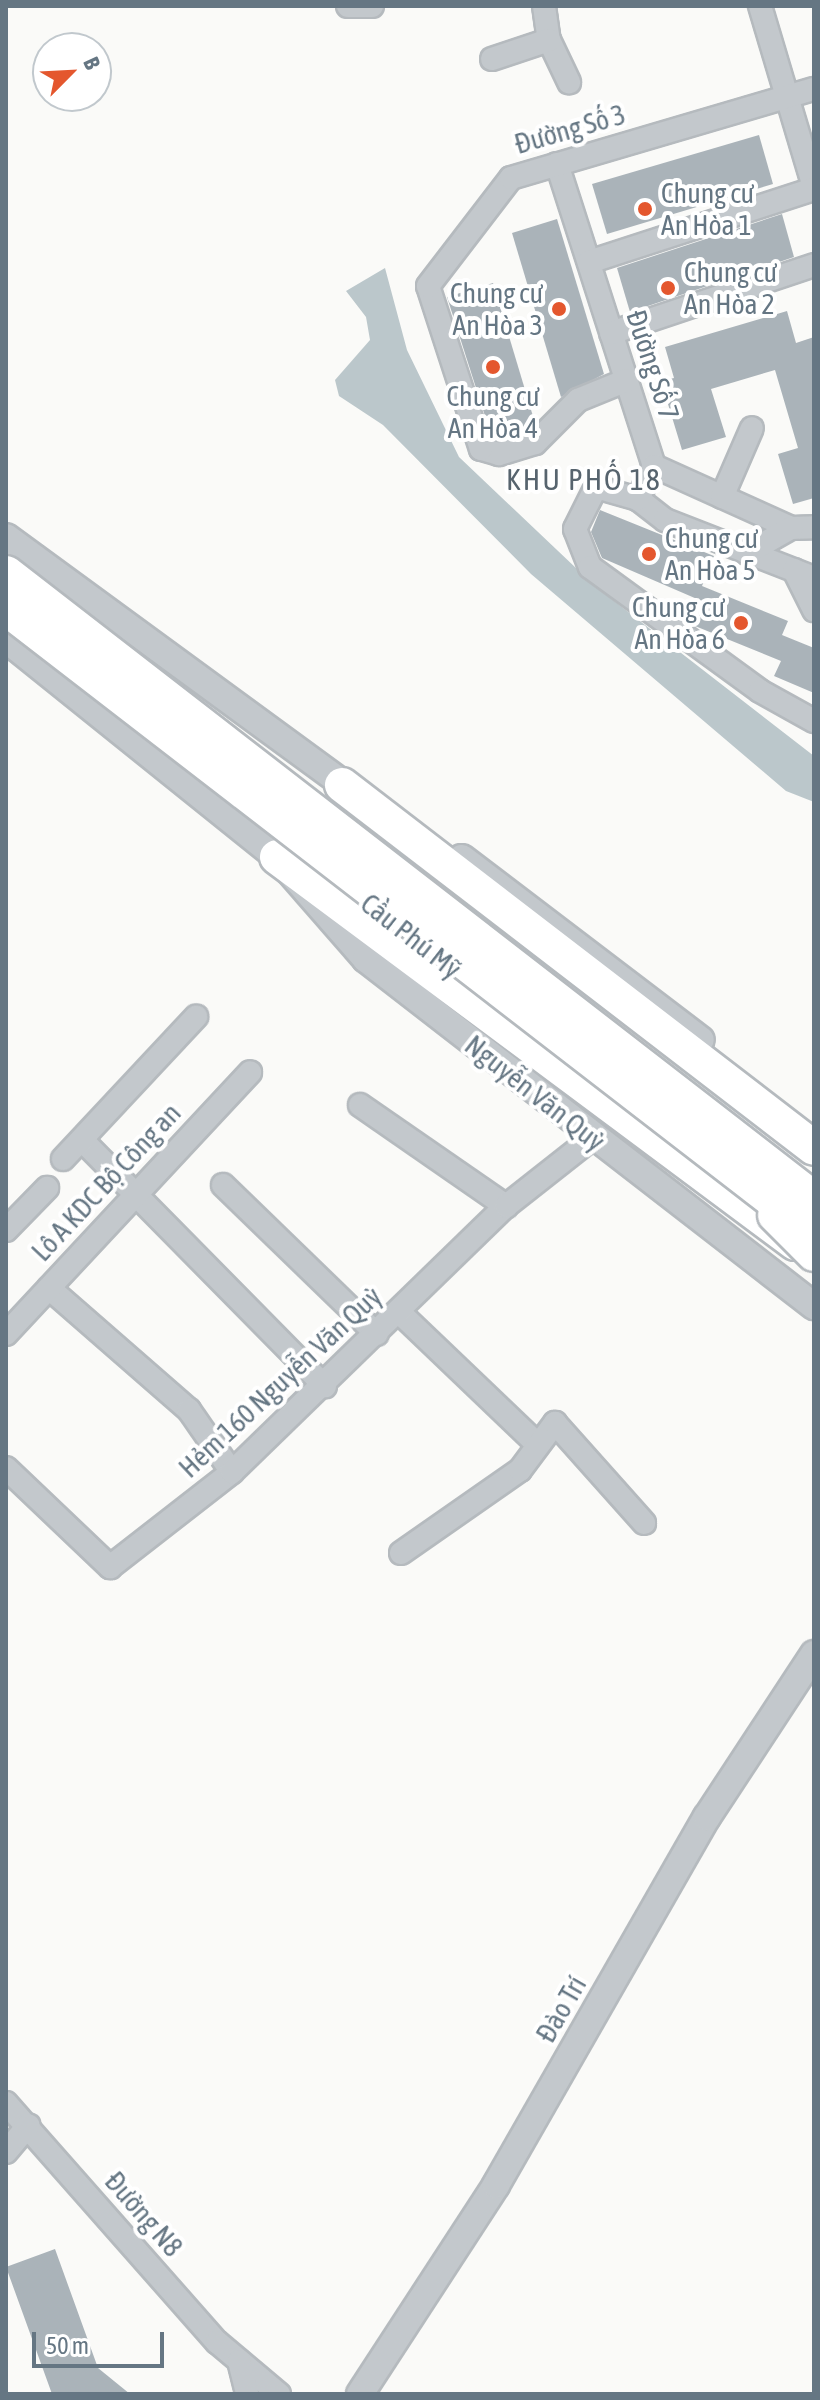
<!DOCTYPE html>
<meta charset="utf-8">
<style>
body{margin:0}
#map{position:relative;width:820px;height:2400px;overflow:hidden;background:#fafaf8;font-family:"Asap Condensed",sans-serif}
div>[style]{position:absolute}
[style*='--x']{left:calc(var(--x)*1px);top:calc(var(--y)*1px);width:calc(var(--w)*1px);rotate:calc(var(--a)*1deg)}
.water>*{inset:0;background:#bbc7cb}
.building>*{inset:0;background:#aab3b9}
.roads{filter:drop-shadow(2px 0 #b5babe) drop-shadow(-2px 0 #b5babe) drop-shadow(0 2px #b5babe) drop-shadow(0 -2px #b5babe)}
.minor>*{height:22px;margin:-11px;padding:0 11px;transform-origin:11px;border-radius:11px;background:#c3c8cc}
.tertiary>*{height:26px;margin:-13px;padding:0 13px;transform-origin:13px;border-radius:13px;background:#c3c8cc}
.primary>*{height:34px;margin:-17px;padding:0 17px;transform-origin:17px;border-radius:17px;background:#fff}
.bridges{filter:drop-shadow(2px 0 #b5babe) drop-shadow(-2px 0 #b5babe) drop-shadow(0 2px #b5babe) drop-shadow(0 -2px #b5babe)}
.primary-bridge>*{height:34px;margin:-17px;padding:0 17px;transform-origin:17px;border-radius:17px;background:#fff}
.trunk-bridge>*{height:36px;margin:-18px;padding:0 18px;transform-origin:18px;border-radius:18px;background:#fff}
.dots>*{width:22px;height:22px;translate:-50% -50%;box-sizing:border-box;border:4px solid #fff;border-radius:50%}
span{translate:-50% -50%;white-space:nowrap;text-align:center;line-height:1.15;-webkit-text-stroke:8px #fff;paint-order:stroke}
.street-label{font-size:28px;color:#657683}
.poi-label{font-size:28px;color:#657683}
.left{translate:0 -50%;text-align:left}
.right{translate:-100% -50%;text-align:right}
.neighbourhood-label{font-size:30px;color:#57646e;letter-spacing:2px}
.frame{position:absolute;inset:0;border:8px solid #657683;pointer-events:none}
.north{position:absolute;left:32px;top:32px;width:80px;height:80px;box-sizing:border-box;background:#fff;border:2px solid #c1c8cd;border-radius:50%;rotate:66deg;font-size:22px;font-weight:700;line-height:32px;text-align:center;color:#657683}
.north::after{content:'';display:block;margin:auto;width:28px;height:36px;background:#e4572e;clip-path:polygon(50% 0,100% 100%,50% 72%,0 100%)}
.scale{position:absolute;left:32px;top:2332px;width:132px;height:36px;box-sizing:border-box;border:4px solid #657683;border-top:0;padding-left:10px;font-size:24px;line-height:28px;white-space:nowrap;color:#657683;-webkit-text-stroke:6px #fff;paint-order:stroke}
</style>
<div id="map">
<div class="water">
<div style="clip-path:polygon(385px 268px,407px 350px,459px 457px,596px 587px,814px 756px,814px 802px,786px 791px,531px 574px,383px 425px,339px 396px,335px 380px,370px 340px,366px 317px,346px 291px)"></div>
</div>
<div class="building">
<div style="clip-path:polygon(759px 135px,773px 184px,607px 234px,592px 184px)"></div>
<div style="clip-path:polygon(782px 214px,794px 257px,630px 312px,617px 268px)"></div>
<div style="clip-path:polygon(557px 219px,604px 374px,561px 397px,512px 233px)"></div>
<div style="clip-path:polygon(493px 283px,535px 423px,499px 439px,492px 438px,447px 297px)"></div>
<div style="clip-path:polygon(787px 311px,796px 343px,814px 337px,814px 498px,793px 504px,778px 454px,798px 448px,775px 370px,711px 389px,726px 437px,682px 450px,661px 381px,674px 378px,665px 347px)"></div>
<div style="clip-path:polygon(600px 510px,714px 556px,702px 586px,788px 621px,782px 635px,814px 648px,814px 693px,774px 676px,781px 661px,695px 626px,704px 602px,602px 558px,591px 532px)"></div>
<div style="clip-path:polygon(55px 2249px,98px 2368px,130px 2394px,52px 2394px,6px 2267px)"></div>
</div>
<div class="roads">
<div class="minor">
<div style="--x:348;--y:6;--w:24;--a:0"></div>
<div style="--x:544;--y:6;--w:34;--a:82"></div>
<div style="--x:549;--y:40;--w:47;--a:64.5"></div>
<div style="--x:760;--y:6;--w:189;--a:73.4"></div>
<div style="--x:492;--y:59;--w:60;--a:-18.4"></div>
<div style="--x:557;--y:164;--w:317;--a:72.2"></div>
<div style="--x:654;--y:466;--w:150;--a:24.3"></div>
<div style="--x:791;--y:528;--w:23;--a:-2"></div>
<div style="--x:589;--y:262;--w:237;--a:-18"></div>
<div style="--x:611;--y:333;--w:214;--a:-18.5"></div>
<div style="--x:627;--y:380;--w:53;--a:157.8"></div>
<div style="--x:578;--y:400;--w:61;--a:135"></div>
<div style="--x:535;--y:443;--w:38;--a:163"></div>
<div style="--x:499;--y:454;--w:19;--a:-164"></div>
<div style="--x:481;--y:449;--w:171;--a:-108"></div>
<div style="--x:428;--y:286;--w:136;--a:-52.5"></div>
<div style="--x:511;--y:178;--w:316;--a:-16.4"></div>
<div style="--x:654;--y:466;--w:37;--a:116"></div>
<div style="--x:638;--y:499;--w:34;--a:38"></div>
<div style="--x:665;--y:520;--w:160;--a:21.3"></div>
<div style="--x:722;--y:497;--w:75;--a:-66.5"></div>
<div style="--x:638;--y:499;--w:44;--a:-164.1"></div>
<div style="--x:596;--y:487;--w:47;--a:116.6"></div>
<div style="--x:575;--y:529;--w:41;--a:68.5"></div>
<div style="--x:590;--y:567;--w:210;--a:36.1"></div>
<div style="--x:760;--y:691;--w:62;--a:29.1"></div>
<div style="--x:747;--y:553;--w:51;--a:-29.6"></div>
<div style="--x:794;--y:570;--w:45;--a:63.4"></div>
<div style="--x:360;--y:1105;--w:178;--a:34.7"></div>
<div style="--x:82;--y:1140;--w:346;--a:45.4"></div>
<div style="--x:63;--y:1159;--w:195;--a:-46.9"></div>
<div style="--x:223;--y:1185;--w:214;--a:44.1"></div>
<div style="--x:6;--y:1230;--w:59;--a:-45.7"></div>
<div style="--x:49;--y:1288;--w:186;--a:41.1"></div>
<div style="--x:189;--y:1410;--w:75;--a:55.3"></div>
<div style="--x:400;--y:1313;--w:188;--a:43.7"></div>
<div style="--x:6;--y:1334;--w:358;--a:-47"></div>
<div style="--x:6;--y:1468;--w:144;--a:43.6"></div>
<div style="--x:110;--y:1567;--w:155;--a:-37.9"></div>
<div style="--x:232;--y:1472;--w:382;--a:-44.2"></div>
<div style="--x:506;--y:1206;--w:108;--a:-38.2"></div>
<div style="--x:401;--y:1553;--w:145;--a:-34.9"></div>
<div style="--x:520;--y:1470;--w:59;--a:-53.3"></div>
<div style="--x:555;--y:1423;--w:134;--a:48.3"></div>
<div style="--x:6;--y:2103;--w:319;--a:48.6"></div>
<div style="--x:217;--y:2342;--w:81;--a:40"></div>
<div style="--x:6;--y:2152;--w:35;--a:-50"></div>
<div style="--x:239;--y:2361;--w:34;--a:76"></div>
</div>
<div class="tertiary">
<div style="--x:6;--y:537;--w:435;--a:36.2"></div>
<div style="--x:6;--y:639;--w:348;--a:38.8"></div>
<div style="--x:277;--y:857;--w:135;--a:48.9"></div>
<div style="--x:366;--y:959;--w:567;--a:37.76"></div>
<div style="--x:462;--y:858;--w:300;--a:37.3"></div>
<div style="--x:360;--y:2394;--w:249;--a:-56.9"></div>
<div style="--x:496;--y:2185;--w:424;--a:-60.2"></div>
<div style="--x:707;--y:1817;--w:195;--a:-56.7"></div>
</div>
<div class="primary">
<div style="--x:342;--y:785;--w:595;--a:37.56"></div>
<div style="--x:277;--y:857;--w:646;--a:36.69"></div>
</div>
</div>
<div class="bridges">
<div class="primary-bridge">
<div style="--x:775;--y:1215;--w:55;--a:45"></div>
</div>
<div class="trunk-bridge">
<div style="--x:6;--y:574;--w:1022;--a:37.77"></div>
<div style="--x:6;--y:607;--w:1021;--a:37.68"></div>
</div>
</div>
<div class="dots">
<div style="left:645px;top:209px;background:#e4572e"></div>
<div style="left:668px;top:288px;background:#e4572e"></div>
<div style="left:559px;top:309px;background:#e4572e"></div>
<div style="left:493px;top:367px;background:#e4572e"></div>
<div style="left:649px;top:554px;background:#e4572e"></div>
<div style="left:741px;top:623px;background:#e4572e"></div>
</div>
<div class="street-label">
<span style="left:570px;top:129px;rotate:-16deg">Đường Số 3</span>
<span style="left:653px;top:365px;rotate:72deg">Đường Số 7</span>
<span style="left:411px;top:936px;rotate:38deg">Cầu Phú Mỹ</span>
<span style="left:535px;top:1093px;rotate:38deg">Nguyễn Văn Quỳ</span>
<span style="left:106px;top:1182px;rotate:-47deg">Lô A KDC Bộ Công an</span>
<span style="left:280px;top:1382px;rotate:-43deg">Hẻm 160 Nguyễn Văn Quỳ</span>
<span style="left:561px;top:2009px;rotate:-60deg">Đào Trí</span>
<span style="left:144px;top:2214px;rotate:49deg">Đường N8</span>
</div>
<div class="poi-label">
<span class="left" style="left:661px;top:209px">Chung cư<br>An Hòa 1</span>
<span class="left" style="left:684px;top:288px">Chung cư<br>An Hòa 2</span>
<span class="right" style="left:543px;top:309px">Chung cư<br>An Hòa 3</span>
<span style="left:493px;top:412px">Chung cư<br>An Hòa 4</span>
<span class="left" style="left:665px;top:554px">Chung cư<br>An Hòa 5</span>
<span class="right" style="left:725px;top:623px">Chung cư<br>An Hòa 6</span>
</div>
<div class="neighbourhood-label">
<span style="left:584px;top:479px">KHU PHỐ 18</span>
</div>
<div class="frame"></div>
<div class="north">B</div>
<div class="scale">50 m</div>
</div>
